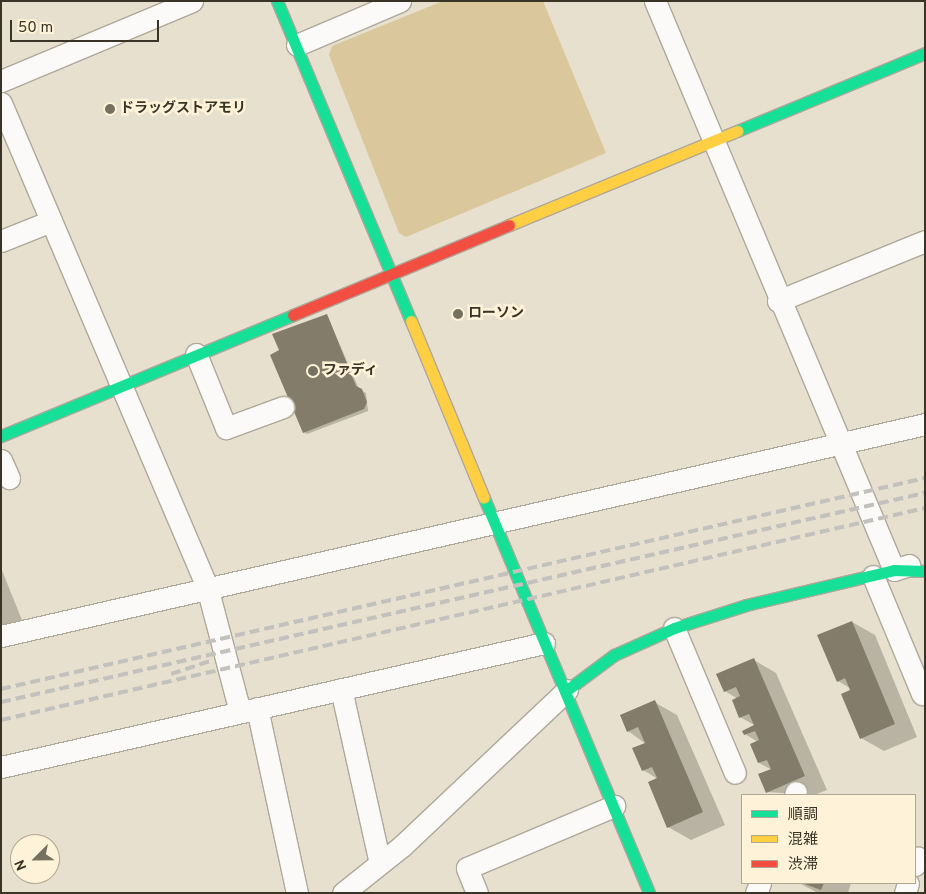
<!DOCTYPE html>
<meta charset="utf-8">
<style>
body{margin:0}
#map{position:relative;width:926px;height:894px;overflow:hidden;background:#e8e0ce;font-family:Overpass,"Noto Sans JP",sans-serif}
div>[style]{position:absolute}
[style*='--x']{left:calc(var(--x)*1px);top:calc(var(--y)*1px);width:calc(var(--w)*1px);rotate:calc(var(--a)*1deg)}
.green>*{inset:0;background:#dac89c}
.shadow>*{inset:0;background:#0003}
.building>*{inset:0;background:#837c6a}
.roads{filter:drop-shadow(1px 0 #aea89a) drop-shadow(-1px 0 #aea89a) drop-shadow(0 1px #aea89a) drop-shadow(0 -1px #aea89a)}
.street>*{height:21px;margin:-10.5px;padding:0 10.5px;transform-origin:10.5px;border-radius:10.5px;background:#fcfaf8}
.fast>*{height:11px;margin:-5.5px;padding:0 5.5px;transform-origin:5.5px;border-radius:5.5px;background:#16e098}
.slow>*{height:11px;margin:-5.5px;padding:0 5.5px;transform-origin:5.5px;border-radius:5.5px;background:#ffcf43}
.jam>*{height:11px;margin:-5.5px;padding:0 5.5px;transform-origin:5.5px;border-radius:5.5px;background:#f24e42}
.rail>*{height:4px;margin-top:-2px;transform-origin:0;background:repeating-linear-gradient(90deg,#c3c1bd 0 10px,transparent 0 15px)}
.dots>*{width:14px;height:14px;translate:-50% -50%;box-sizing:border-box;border:2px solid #fef3d8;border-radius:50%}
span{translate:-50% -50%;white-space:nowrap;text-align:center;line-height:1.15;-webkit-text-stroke:5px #fef3d8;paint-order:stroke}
.poi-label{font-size:14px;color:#393426;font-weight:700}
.left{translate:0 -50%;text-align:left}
.frame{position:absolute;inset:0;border:2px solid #393426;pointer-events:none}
.legend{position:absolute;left:741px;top:794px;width:175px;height:90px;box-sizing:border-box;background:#fef3d8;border:1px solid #afa791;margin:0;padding:6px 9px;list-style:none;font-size:15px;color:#393426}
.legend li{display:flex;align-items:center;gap:10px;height:25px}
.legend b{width:25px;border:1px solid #afa791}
.north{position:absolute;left:10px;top:834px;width:50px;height:50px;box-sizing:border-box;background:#fef3d8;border:1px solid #afa791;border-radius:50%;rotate:247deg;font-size:14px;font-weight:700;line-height:20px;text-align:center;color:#393426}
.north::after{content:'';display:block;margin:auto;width:18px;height:22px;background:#767061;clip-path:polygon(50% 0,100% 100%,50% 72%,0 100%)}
.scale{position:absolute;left:10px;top:20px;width:149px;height:22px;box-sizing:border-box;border:2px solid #393426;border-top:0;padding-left:6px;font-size:15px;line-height:18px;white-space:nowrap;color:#393426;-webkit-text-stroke:4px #fef3d8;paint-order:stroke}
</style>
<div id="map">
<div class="green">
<div style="clip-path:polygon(443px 1px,543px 1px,606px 153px,406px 237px,399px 233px,329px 55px,332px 46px)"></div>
</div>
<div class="shadow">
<div style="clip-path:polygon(327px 315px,359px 389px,366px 393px,368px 411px,307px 434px,304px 432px)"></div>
<div style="clip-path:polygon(1px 568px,24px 625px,1px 634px)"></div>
<div style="clip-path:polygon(852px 622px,875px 635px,917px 737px,884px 751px,861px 738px,853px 690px,838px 681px)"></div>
<div style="clip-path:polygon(754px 660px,776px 673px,827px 790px,814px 795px,767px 792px,772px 770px,759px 763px,752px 744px,758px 742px,745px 734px,756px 726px,740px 717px,738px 699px,725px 691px)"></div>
<div style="clip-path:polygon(654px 702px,677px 715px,725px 825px,691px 840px,668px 827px,658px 779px,643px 770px,646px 744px,628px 731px)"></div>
<div style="clip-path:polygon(799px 883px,851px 883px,848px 893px,818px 893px)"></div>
</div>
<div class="building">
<div style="clip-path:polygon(327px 314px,356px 386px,362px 389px,367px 402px,364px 409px,303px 433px,270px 355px,279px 350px,272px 334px)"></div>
<div style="clip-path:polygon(852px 621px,895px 724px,860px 739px,841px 694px,850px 690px,845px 678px,837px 682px,817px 635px)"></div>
<div style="clip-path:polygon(754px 658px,805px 776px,766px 793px,758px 774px,771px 769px,767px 760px,758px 763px,750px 744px,759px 740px,755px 731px,744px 735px,742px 731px,754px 725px,749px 714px,739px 718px,732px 700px,740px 696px,736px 687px,724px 692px,716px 674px)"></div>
<div style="clip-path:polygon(655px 700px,703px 812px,667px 828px,648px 782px,657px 778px,652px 767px,642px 771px,632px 748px,645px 743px,638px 727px,627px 732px,620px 715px)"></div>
<div style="clip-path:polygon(802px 883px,824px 883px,821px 890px)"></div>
</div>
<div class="roads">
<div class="street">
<div style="--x:655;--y:1;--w:617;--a:67.22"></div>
<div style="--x:894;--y:570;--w:16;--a:-18"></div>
<div style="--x:297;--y:45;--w:112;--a:-23.1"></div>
<div style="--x:1;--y:81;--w:207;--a:-22.7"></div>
<div style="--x:1;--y:103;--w:526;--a:66.94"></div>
<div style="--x:207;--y:587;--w:129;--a:75.2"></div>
<div style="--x:1;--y:241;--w:54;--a:-21.8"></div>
<div style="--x:778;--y:301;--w:159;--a:-22.2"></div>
<div style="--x:196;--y:354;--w:80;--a:67.9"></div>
<div style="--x:226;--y:428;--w:61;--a:-20.2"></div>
<div style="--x:1;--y:460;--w:20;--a:66"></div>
<div style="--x:873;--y:576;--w:128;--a:67.4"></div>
<div style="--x:674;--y:628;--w:157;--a:67.2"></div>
<div style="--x:1;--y:636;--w:948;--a:-12.92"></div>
<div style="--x:341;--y:689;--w:178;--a:77.4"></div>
<div style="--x:257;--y:708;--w:189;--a:77.8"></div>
<div style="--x:1;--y:767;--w:557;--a:-12.86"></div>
<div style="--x:795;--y:795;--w:3;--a:-72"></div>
<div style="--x:915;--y:865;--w:8;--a:-67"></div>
<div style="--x:343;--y:893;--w:75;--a:-38.5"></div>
<div style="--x:402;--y:846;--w:227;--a:-43.4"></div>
<div style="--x:477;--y:893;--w:27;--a:-112"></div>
<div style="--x:467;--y:868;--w:160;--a:-22.9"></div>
<div style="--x:756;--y:893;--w:11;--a:-68"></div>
<div style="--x:905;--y:893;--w:10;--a:-73"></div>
</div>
<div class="fast">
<div style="--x:277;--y:1;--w:347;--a:67.3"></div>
<div style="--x:737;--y:131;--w:204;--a:-22.5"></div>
<div style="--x:1;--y:436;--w:316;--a:-22.5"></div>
<div style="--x:484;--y:498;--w:428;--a:67.3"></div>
<div style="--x:567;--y:690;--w:59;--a:-36.7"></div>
<div style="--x:614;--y:655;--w:66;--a:-24.2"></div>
<div style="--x:674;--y:628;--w:76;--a:-17.7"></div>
<div style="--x:746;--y:605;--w:152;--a:-13.3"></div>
<div style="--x:894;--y:570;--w:31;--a:2"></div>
</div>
<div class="slow">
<div style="--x:509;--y:225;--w:247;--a:-22.4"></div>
<div style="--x:411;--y:321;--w:191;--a:67.6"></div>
</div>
<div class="jam">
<div style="--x:293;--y:315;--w:234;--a:-22.6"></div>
</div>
</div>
<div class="rail">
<div style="--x:171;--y:674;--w:44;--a:-18.4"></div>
<div style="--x:1;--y:689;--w:948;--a:-12.86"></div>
<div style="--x:1;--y:702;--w:947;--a:-12.75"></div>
<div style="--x:1;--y:720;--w:948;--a:-12.92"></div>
</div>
<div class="dots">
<div style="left:110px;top:109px;background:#767061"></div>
<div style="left:458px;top:314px;background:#767061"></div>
<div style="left:313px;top:371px;background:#767061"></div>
</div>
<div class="poi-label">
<span class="left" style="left:120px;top:109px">ドラッグストアモリ</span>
<span class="left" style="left:468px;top:314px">ローソン</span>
<span class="left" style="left:323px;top:371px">ファディ</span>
</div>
<div class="frame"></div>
<ul class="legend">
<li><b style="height:6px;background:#16e098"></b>順調</li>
<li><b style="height:6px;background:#ffcf43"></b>混雑</li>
<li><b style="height:6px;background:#f24e42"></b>渋滞</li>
</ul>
<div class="north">N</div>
<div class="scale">50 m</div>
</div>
